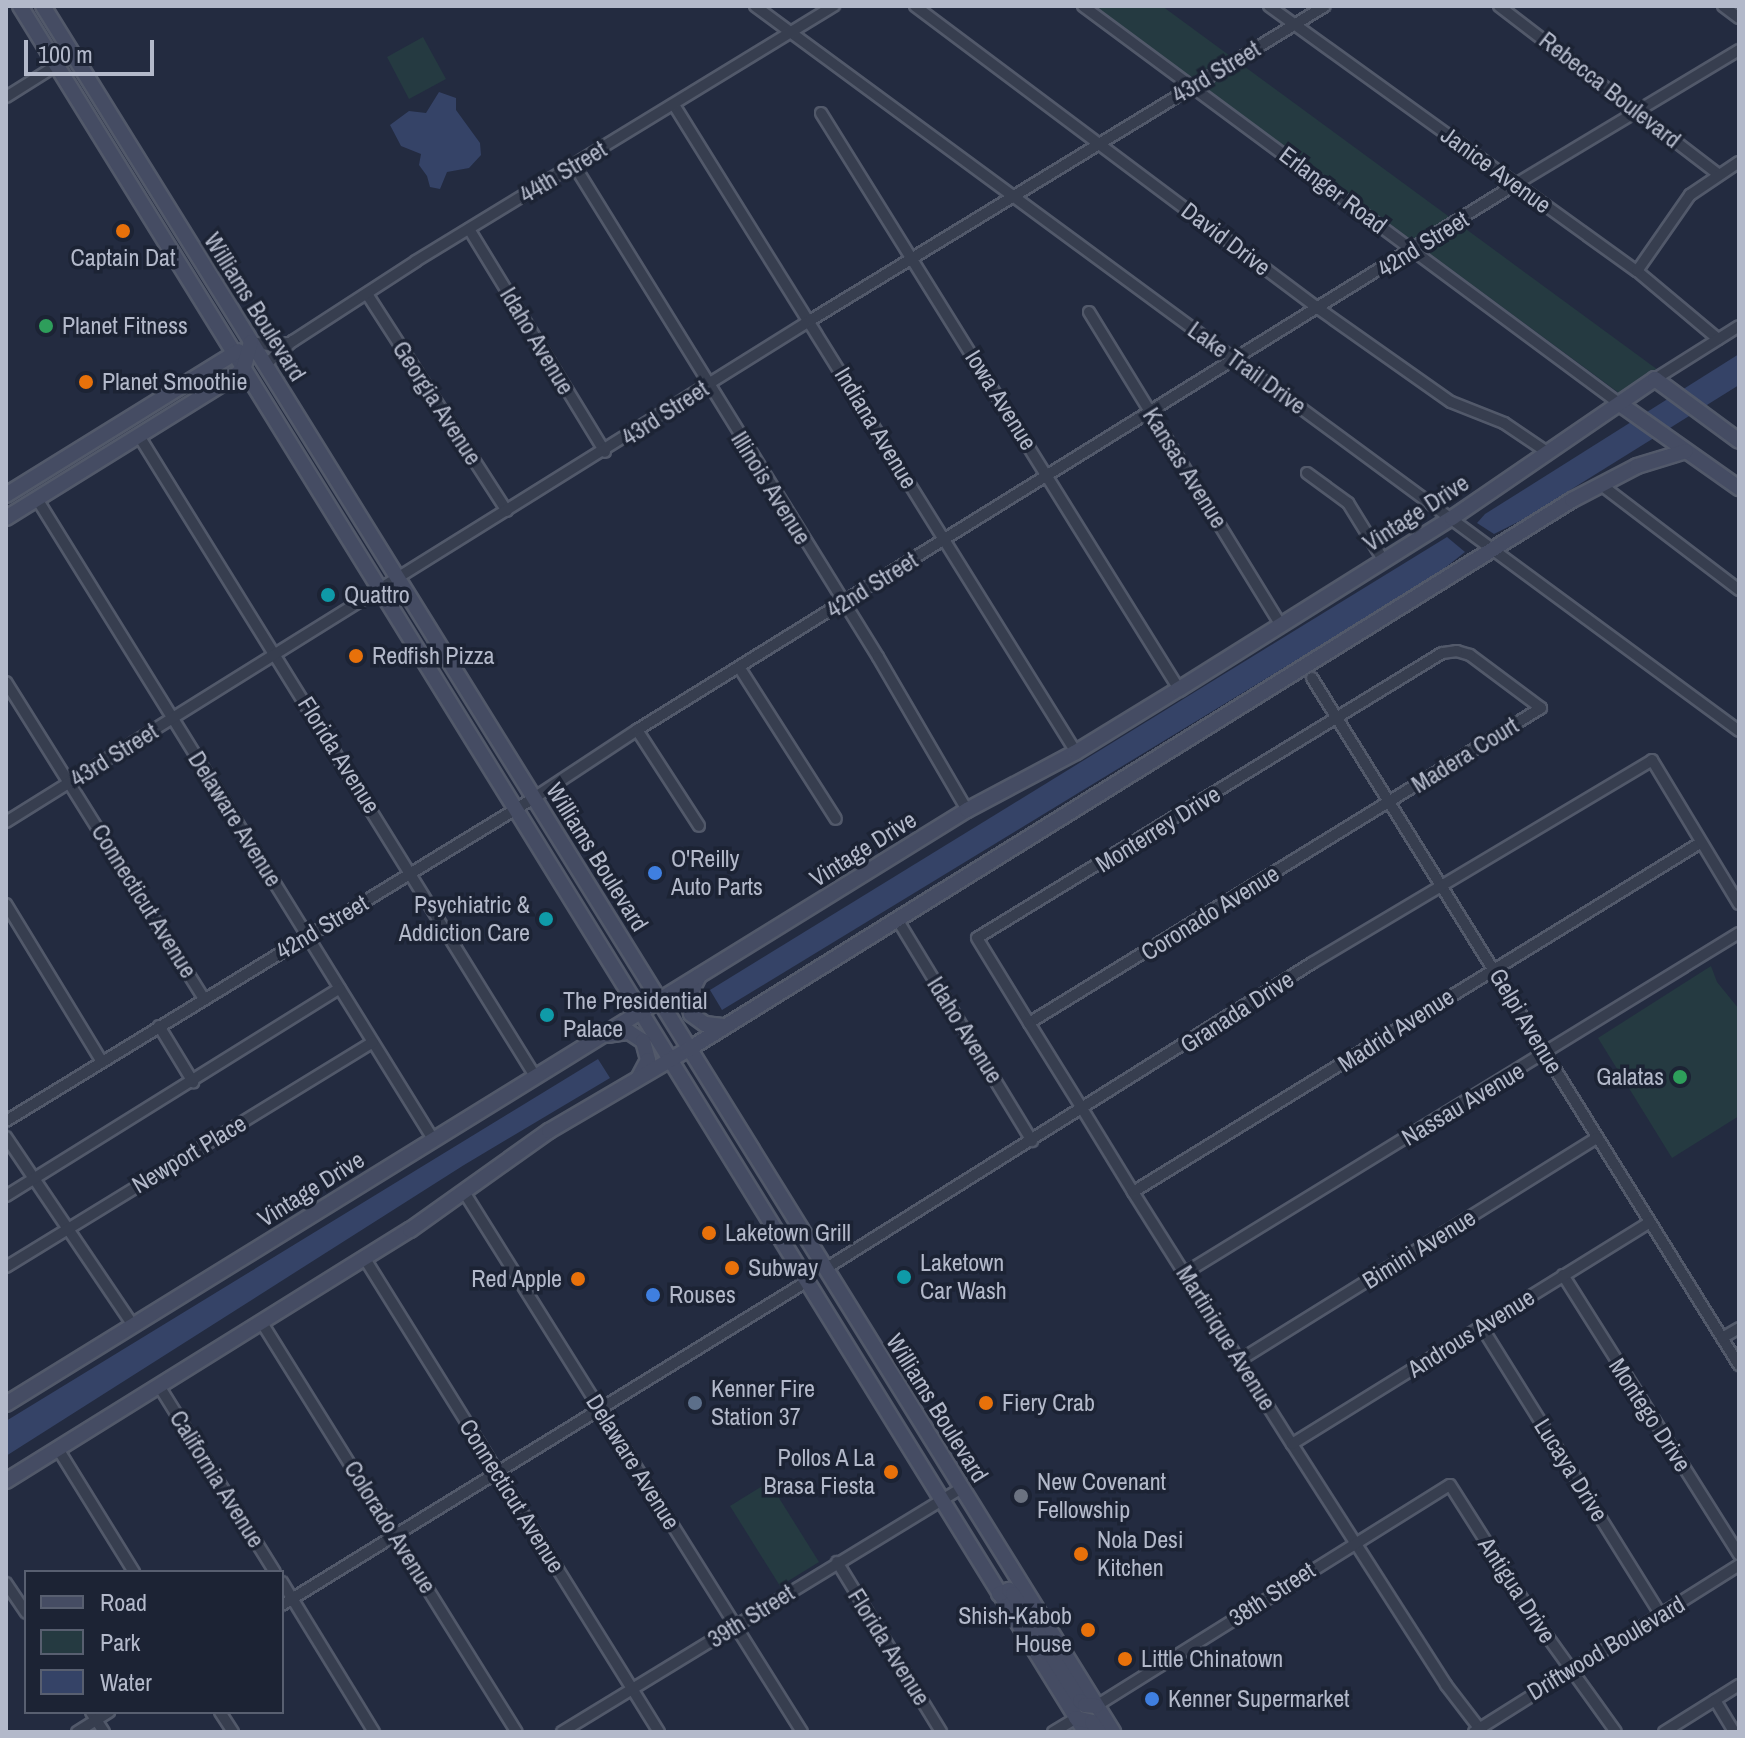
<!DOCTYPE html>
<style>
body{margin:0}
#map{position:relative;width:1745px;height:1738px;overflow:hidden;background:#232b40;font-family:"Archivo Narrow",sans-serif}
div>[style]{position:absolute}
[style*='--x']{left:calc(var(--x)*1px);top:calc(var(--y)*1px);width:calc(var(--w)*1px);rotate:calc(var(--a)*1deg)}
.green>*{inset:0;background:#253a41}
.water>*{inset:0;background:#354367}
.roads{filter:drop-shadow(2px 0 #52596a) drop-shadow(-2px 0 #52596a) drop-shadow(0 2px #52596a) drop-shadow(0 -2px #52596a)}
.street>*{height:10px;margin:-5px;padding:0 5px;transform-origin:5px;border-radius:5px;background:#373e4f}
.secondary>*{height:14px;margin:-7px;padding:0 7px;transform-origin:7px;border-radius:7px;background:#454c63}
.dots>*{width:22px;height:22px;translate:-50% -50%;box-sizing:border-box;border:4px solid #1c2334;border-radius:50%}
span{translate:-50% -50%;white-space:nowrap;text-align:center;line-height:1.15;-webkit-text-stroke:7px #1c2334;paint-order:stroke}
.street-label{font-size:24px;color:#b3b9ca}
.poi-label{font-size:24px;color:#b3b9ca}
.left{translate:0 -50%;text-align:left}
.right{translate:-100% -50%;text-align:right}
.frame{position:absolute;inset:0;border:8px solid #b3b9ca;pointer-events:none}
.legend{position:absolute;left:24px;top:1570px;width:260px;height:144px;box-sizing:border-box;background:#1c2334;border:2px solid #585f70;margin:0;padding:10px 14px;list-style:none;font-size:24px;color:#b3b9ca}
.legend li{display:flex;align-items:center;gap:16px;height:40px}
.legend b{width:40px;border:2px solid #585f70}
.scale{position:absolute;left:24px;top:40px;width:130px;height:36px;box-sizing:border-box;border:4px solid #b3b9ca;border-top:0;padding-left:10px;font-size:24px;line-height:28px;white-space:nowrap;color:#b3b9ca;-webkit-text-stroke:6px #1c2334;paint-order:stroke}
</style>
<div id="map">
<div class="green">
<div style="clip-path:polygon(1094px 6px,1162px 6px,1658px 370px,1623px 396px)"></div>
<div style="clip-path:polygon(423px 37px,446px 79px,409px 99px,387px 57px)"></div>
<div style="clip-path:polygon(1711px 966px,1717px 982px,1739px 1009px,1739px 1116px,1672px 1158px,1598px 1038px)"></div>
<div style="clip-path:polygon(769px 1482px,819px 1562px,780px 1586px,730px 1506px)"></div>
</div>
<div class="water">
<div style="clip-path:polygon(439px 92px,456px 98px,456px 110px,480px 143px,481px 155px,469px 168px,447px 172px,440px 189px,430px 187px,427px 176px,419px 165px,421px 154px,401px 146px,390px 125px,409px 111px,426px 113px)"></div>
<div style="clip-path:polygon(1739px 354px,1739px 385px,1522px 520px,1494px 534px,1477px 523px,1485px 514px)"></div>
<div style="clip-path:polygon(1447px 537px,1465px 552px,1436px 575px,722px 1010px,710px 990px)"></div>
<div style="clip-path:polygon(598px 1059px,610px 1078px,464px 1165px,6px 1456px,6px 1421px)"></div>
</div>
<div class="roads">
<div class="street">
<div style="--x:755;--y:6;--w:1222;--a:36.38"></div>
<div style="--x:915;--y:6;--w:505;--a:36.87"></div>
<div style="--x:1319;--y:309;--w:161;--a:35.2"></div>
<div style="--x:1451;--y:402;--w:57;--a:21.6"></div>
<div style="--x:1504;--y:423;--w:52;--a:34"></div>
<div style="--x:1083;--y:6;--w:668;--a:36.54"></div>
<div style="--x:1269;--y:6;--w:453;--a:35.8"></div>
<div style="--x:1637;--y:271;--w:106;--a:40"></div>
<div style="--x:1499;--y:6;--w:277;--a:37.5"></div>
<div style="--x:1723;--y:6;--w:20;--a:37"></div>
<div style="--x:6;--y:97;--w:79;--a:-32.1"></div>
<div style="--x:674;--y:105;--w:762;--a:58.15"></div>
<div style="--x:821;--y:113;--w:678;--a:58.14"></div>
<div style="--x:574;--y:165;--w:578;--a:58.29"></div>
<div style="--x:878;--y:657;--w:177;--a:59.8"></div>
<div style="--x:469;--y:229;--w:261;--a:58.6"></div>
<div style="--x:1637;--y:271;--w:93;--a:-55.1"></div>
<div style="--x:1690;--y:195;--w:59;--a:-34"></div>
<div style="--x:367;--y:294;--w:258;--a:57.2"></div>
<div style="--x:1089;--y:312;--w:367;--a:58.5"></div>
<div style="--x:251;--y:342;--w:27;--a:10"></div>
<div style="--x:278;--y:347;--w:10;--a:-24"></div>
<div style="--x:265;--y:365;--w:37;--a:-41"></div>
<div style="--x:293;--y:341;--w:147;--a:-33"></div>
<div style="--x:416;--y:261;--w:490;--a:-31.4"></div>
<div style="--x:1655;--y:379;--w:99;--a:-32.2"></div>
<div style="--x:139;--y:436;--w:753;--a:58.25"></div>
<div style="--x:1307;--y:473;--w:51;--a:36.2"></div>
<div style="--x:1348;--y:503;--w:68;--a:58.2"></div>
<div style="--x:1600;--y:484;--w:175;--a:37.3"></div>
<div style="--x:37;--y:499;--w:753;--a:58.25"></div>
<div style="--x:739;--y:667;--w:180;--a:57.5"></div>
<div style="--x:1312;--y:678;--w:809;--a:58.14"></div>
<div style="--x:6;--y:682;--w:374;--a:58"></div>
<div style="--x:637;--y:730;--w:114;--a:57.1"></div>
<div style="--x:6;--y:822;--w:949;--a:-31.95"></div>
<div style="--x:811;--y:320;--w:602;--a:-31.42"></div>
<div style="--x:6;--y:904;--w:185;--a:58.7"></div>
<div style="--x:897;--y:919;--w:260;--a:58.7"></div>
<div style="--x:1029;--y:1023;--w:601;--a:-31.6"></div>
<div style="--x:1541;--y:708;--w:89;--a:-143.3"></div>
<div style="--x:1470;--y:655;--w:14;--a:-163"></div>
<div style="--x:1457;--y:651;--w:15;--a:172"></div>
<div style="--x:1442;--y:653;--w:545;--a:148.5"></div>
<div style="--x:977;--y:938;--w:100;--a:58.5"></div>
<div style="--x:1029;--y:1023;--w:102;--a:58.2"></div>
<div style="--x:1083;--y:1110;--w:96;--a:58.6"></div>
<div style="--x:1133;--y:1192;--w:298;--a:57.8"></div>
<div style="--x:1292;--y:1444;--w:286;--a:57.4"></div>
<div style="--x:1446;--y:1685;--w:59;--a:52.5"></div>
<div style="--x:159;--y:1026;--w:66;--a:58.7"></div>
<div style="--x:6;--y:1121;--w:619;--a:-31.46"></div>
<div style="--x:534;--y:798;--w:123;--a:-33.4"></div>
<div style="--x:637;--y:730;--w:1035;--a:-31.85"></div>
<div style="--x:1516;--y:184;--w:260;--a:-31"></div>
<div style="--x:6;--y:1137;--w:227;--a:56"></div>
<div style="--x:464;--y:1192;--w:637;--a:57.96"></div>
<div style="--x:1133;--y:1192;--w:666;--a:-31.61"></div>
<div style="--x:6;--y:1196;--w:393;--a:-31.9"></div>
<div style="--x:365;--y:1259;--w:557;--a:58.14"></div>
<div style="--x:6;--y:1267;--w:430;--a:-31.5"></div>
<div style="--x:825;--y:1269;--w:575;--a:-32.14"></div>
<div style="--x:1312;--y:963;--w:396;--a:-30.8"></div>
<div style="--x:1652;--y:760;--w:168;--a:58.9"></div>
<div style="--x:1185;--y:1273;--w:650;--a:-31.54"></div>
<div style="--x:1563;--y:1275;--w:330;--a:57.8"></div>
<div style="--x:262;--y:1323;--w:482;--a:58.1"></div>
<div style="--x:1481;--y:1326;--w:340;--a:58.1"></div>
<div style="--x:1722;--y:1338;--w:20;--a:-30"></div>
<div style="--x:1240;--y:1360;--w:420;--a:-31.9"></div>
<div style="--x:159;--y:1386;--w:219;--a:58.1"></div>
<div style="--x:1292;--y:1444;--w:421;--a:-31.8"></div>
<div style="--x:58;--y:1449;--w:145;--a:58.3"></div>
<div style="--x:837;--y:1562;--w:199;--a:58.5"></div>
<div style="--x:282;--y:1582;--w:176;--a:58.5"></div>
<div style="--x:6;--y:1583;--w:36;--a:56"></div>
<div style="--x:282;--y:1605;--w:616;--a:-31.65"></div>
<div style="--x:1715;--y:1700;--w:37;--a:59"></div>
<div style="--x:1096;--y:1706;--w:417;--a:-32"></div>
<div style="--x:1450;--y:1485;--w:162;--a:57.6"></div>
<div style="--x:1537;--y:1622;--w:135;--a:54.3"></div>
<div style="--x:91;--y:1712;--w:24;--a:57"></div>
<div style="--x:220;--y:1712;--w:24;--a:57"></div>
<div style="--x:77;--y:1732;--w:38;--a:-32"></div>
<div style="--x:562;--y:1732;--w:468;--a:-31.4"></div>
<div style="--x:1053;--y:1732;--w:27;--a:-31"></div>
<div style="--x:1474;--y:1732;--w:313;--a:-32.2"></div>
<div style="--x:1664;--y:1732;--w:89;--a:-32.1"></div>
</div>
<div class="secondary">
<div style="--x:20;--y:6;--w:2028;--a:58.32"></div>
<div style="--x:43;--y:6;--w:2031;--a:58.2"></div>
<div style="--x:1620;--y:404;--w:146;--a:35.2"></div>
<div style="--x:6;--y:495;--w:273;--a:-31.8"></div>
<div style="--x:6;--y:518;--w:264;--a:-31.8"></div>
<div style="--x:230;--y:379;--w:16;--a:-35"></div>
<div style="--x:243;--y:370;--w:29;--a:-74"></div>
<div style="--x:699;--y:976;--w:25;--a:116"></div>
<div style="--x:688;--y:999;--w:15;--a:79"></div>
<div style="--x:691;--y:1014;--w:17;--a:36"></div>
<div style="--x:705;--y:1024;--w:20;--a:6"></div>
<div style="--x:607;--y:1035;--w:22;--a:-8"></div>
<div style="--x:629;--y:1032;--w:17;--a:33"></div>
<div style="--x:643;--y:1041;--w:20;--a:75"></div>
<div style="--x:648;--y:1060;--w:19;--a:118"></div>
<div style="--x:6;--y:1404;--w:1130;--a:-31.72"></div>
<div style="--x:967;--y:810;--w:123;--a:-28"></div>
<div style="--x:1076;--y:752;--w:121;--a:-31.5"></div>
<div style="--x:1179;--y:689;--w:322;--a:-32.1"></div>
<div style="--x:1452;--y:518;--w:246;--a:-34.4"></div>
<div style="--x:1655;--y:379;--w:104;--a:36.4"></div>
<div style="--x:6;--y:1481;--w:476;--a:-31.9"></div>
<div style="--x:410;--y:1230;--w:171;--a:-35.5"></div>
<div style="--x:549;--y:1131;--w:162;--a:-30.4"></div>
<div style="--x:689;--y:1049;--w:1040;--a:-31.87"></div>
<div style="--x:1572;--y:500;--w:73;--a:-27.6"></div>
<div style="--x:1637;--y:466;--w:51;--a:-17"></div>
<div style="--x:999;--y:1594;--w:11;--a:-22"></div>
<div style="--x:1009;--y:1590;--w:6;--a:45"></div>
<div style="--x:1013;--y:1594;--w:126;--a:57.9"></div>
<div style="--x:1080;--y:1701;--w:6;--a:39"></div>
<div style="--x:1085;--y:1705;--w:11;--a:5"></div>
<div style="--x:1076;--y:1718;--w:16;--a:14"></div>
<div style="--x:1092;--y:1722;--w:12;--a:55"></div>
</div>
</div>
<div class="dots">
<div style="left:123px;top:231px;background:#e8710a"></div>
<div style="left:46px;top:326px;background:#2e9e5b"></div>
<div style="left:86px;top:382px;background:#e8710a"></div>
<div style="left:328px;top:595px;background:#0f9aa8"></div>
<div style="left:356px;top:656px;background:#e8710a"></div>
<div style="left:655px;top:873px;background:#3f7fe0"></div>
<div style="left:546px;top:919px;background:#0f9aa8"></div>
<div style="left:547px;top:1015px;background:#0f9aa8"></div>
<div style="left:1680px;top:1077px;background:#2e9e5b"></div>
<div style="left:709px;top:1233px;background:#e8710a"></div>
<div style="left:732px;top:1268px;background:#e8710a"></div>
<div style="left:904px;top:1277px;background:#0f9aa8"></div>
<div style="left:578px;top:1279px;background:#e8710a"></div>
<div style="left:653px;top:1295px;background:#3f7fe0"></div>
<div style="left:695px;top:1403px;background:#5c6f8a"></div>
<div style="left:986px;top:1403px;background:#e8710a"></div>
<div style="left:891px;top:1472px;background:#e8710a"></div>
<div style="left:1021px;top:1496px;background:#6b7280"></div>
<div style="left:1081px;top:1554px;background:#e8710a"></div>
<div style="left:1088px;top:1630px;background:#e8710a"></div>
<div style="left:1125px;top:1659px;background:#e8710a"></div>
<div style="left:1152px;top:1699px;background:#3f7fe0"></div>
</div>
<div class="street-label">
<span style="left:1216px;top:72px;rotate:-31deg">43rd Street</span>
<span style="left:1610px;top:90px;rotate:38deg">Rebecca Boulevard</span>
<span style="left:1496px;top:170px;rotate:36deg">Janice Avenue</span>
<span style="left:563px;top:172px;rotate:-31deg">44th Street</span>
<span style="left:1333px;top:190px;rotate:37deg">Erlanger Road</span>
<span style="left:1226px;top:239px;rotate:37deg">David Drive</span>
<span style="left:1423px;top:244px;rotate:-32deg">42nd Street</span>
<span style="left:255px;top:307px;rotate:58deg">Williams Boulevard</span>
<span style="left:537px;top:341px;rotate:59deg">Idaho Avenue</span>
<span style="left:1247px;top:368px;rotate:36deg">Lake Trail Drive</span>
<span style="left:1001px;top:400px;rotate:58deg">Iowa Avenue</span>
<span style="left:437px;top:403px;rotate:57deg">Georgia Avenue</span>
<span style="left:665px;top:413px;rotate:-33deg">43rd Street</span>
<span style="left:876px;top:428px;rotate:59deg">Indiana Avenue</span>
<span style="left:1185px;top:468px;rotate:58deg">Kansas Avenue</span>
<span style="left:771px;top:488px;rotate:58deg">Illinois Avenue</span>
<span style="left:1416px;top:513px;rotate:-33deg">Vintage Drive</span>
<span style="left:872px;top:585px;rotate:-32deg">42nd Street</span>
<span style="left:114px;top:755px;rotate:-32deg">43rd Street</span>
<span style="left:339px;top:755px;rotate:58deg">Florida Avenue</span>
<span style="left:1465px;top:755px;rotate:-32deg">Madera Court</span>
<span style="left:235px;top:819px;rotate:58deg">Delaware Avenue</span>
<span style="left:1158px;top:829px;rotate:-32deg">Monterrey Drive</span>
<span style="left:863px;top:849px;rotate:-32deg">Vintage Drive</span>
<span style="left:597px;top:857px;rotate:58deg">Williams Boulevard</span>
<span style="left:144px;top:901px;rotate:58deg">Connecticut Avenue</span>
<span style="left:1210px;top:913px;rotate:-32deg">Coronado Avenue</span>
<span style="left:322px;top:927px;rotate:-31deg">42nd Street</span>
<span style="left:1237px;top:1012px;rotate:-33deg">Granada Drive</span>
<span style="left:1526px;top:1021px;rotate:59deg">Gelpi Avenue</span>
<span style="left:965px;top:1030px;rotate:58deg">Idaho Avenue</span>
<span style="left:1396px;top:1030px;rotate:-33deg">Madrid Avenue</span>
<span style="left:1463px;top:1104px;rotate:-31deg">Nassau Avenue</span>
<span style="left:189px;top:1154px;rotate:-31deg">Newport Place</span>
<span style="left:311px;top:1189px;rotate:-32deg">Vintage Drive</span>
<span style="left:1419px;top:1249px;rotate:-32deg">Bimini Avenue</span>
<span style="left:1471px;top:1333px;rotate:-32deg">Androus Avenue</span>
<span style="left:1226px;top:1338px;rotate:58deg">Martinique Avenue</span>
<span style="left:937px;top:1408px;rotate:58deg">Williams Boulevard</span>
<span style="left:1650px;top:1415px;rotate:57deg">Montego Drive</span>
<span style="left:633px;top:1462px;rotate:58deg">Delaware Avenue</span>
<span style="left:1571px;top:1470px;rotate:58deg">Lucaya Drive</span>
<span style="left:217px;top:1479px;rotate:58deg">California Avenue</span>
<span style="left:512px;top:1496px;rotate:58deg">Connecticut Avenue</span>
<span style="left:390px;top:1527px;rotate:58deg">Colorado Avenue</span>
<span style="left:1517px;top:1590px;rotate:57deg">Antigua Drive</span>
<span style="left:1272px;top:1594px;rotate:-33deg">38th Street</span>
<span style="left:751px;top:1616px;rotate:-32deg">39th Street</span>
<span style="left:889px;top:1647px;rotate:58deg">Florida Avenue</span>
<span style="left:1606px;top:1648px;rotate:-31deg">Driftwood Boulevard</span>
</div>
<div class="poi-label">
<span style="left:123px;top:258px">Captain Dat</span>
<span class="left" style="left:62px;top:326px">Planet Fitness</span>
<span class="left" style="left:102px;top:382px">Planet Smoothie</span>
<span class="left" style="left:344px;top:595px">Quattro</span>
<span class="left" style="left:372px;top:656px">Redfish Pizza</span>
<span class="left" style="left:671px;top:873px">O'Reilly<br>Auto Parts</span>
<span class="right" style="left:530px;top:919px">Psychiatric &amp;<br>Addiction Care</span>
<span class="left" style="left:563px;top:1015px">The Presidential<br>Palace</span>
<span class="right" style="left:1664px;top:1077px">Galatas</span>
<span class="left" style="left:725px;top:1233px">Laketown Grill</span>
<span class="left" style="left:920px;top:1277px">Laketown<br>Car Wash</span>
<span class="left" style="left:748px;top:1268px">Subway</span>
<span class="right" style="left:562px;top:1279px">Red Apple</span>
<span class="left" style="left:669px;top:1295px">Rouses</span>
<span class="left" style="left:711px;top:1403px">Kenner Fire<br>Station 37</span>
<span class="left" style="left:1002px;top:1403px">Fiery Crab</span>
<span class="right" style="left:875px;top:1472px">Pollos A La<br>Brasa Fiesta</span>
<span class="left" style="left:1037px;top:1496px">New Covenant<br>Fellowship</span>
<span class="left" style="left:1097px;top:1554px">Nola Desi<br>Kitchen</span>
<span class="right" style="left:1072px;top:1630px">Shish-Kabob<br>House</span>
<span class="left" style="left:1141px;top:1659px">Little Chinatown</span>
<span class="left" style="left:1168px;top:1699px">Kenner Supermarket</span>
</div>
<div class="frame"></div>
<ul class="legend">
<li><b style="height:10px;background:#454c63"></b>Road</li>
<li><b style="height:22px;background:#253a41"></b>Park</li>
<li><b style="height:22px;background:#354367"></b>Water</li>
</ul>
<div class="scale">100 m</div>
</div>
